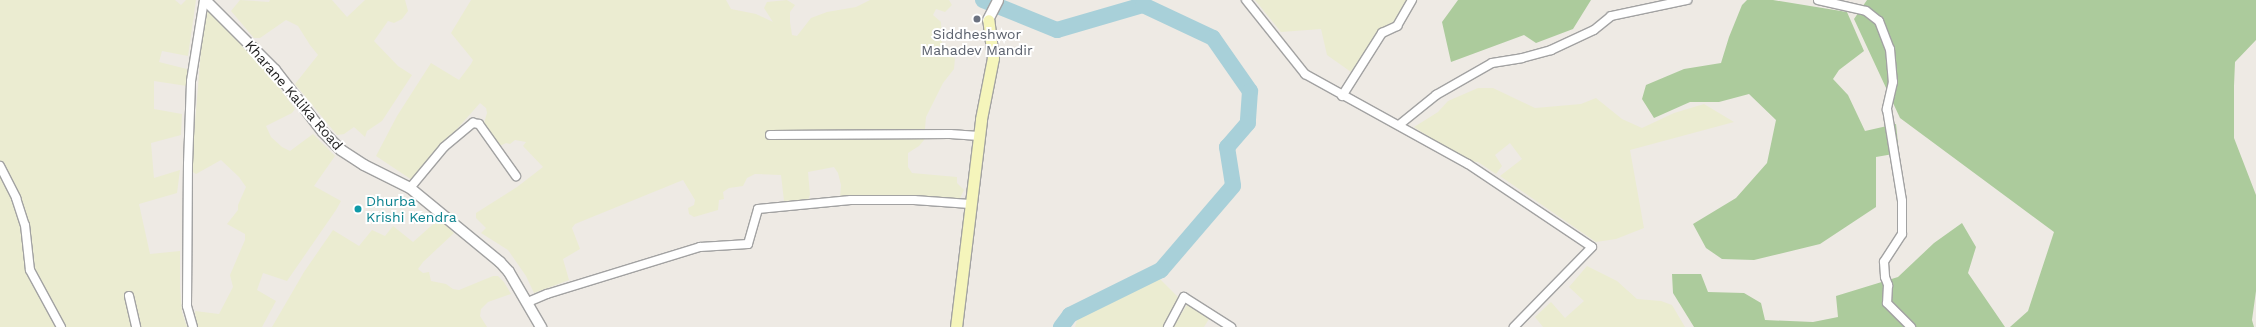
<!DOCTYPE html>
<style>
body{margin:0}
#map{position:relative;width:2256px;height:327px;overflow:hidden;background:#eeeae4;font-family:"Work Sans",sans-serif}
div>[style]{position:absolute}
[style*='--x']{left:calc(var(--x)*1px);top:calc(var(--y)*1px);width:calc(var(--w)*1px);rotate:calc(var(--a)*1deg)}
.farmland>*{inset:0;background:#ebecd1}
.forest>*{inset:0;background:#accb9c}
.river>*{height:16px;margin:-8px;padding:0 8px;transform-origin:8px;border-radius:8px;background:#a8d0d9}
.roads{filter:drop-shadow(1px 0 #a2a2a2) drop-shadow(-1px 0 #a2a2a2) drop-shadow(0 1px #a2a2a2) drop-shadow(0 -1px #a2a2a2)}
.minor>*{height:8px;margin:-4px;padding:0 4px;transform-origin:4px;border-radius:4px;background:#fff}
.tertiary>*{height:10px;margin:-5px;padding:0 5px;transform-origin:5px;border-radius:5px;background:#fff}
.secondary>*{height:11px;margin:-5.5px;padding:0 5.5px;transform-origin:5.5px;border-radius:5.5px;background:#f5f5bb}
.dots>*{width:11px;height:11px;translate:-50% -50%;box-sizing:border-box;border:2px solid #fff;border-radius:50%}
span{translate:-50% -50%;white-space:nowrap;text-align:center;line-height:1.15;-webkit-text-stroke:4px #fff;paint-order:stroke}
.worship-label{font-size:14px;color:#5b616d}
.street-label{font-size:14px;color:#1e1e1e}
.culture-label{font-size:14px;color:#0d838f}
.left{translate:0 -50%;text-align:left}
</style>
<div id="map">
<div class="farmland">
<div style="clip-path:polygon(0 0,175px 0,181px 5px,186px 0,196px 0,188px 56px,162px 51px,159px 62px,187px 69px,187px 86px,154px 81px,154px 109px,182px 114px,181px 135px,151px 143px,154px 178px,180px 170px,177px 193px,139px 204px,150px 254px,180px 251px,180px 287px,182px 312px,187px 327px,0 327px)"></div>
<div style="clip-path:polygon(240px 0,269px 2px,270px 0,332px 0,347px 17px,365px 0,405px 0,408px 11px,402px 19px,394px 23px,388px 21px,374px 41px,398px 66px,412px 75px,382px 121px,367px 131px,365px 137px,354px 127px,344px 134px,337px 135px,295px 84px,318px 55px,310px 45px,298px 26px,286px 20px,260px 38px,254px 38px,231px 11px)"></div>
<div style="clip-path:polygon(471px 0,726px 0,731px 9px,756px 14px,773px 22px,764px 8px,767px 2px,787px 0,795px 5px,790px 12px,790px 22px,792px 35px,797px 36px,811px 18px,827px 12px,856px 7px,870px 0,949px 0,952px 5px,945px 12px,936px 9px,933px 15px,941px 22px,942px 46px,947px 56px,955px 58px,954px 69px,943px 83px,926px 117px,924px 140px,919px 146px,908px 153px,908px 167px,912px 173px,957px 177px,957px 183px,964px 190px,960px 198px,950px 200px,876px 195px,840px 198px,841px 185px,838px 173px,834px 167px,808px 172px,810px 195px,808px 200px,784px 201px,781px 175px,755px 174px,747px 178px,743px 186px,729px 188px,723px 192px,724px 199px,719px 200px,718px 210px,694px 217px,689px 214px,688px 208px,694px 205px,695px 200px,683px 180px,575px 224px,572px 228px,580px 249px,563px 259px,569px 280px,534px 293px,526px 276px,508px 250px,481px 233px,486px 228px,476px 218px,476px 213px,517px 187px,543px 167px,523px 146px,526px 142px,515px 140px,510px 144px,506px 143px,500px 146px,484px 123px,487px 113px,486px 108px,480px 103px,412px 180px,376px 156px,397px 116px,431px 63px,459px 80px,471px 64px,473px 60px,451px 33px)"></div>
<div style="clip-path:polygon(1255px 0,1409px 0,1393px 25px,1380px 31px,1351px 72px,1327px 55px,1321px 29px,1281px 32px)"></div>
<div style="clip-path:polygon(208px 10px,270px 75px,295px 109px,292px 113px,266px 126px,271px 137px,282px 147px,290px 151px,313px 134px,335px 156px,314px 186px,341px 201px,336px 210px,287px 281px,263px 273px,257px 290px,276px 301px,262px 327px,197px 327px,196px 324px,195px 311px,219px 314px,233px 287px,230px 275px,245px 240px,245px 234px,227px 224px,238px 210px,238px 205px,246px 187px,239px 177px,221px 160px,196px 174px,191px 171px,202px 38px)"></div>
<div style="clip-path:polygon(1478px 88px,1493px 88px,1535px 108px,1581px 104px,1596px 98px,1622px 119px,1642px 128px,1674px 113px,1704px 104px,1734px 122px,1630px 150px,1644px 228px,1616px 239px,1596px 242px,1500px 176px,1522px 159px,1510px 143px,1495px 155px,1502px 166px,1496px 174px,1478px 162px,1466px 161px,1414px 127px,1438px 112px,1448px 101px)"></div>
<div style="clip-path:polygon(439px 219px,454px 233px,423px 262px,418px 269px,423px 273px,429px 272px,431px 281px,446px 284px,453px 289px,459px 290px,493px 276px,498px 276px,504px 282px,511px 294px,488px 302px,481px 309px,480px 316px,487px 327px,272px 327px,304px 272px,333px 230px,359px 246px,372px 230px,385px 236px,393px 226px,413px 242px)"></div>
<div style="clip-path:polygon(1587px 266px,1617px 281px,1637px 299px,1661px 301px,1672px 305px,1685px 327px,1543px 327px,1535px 317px,1551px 302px,1565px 318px,1584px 301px,1569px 287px)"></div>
<div style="clip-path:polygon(1158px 277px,1180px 299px,1163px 327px,1075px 327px,1077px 320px,1103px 303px,1144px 282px)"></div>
<div style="clip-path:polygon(1188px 303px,1209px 319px,1204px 327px,1173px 327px)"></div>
</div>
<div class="forest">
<div style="clip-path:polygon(1458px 0,1591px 0,1573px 29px,1536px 43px,1524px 35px,1451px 62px,1442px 22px)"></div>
<div style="clip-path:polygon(1747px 0,1773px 0,1847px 12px,1864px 51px,1839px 70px,1833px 79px,1848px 95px,1865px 131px,1896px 124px,1899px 153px,1876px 157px,1876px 207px,1820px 244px,1754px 260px,1722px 259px,1706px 248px,1693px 224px,1736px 198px,1767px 163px,1776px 120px,1749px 94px,1719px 102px,1690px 102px,1654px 118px,1642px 99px,1646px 85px,1684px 69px,1721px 63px,1729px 37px,1742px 5px)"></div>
<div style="clip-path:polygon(1867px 0,2256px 0,2256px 40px,2235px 62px,2234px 86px,2234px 138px,2256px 195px,2256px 291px,2252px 320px,2254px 327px,2010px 327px,2028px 311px,2054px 232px,1900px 118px,1854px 19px)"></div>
<div style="clip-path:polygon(1962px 223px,1976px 247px,1968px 273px,2005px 327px,1694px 327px,1673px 293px,1672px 274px,1701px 274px,1708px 292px,1744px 293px,1761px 303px,1765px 320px,1813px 322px,1838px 317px,1836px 296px,1898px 277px,1934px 243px)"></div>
</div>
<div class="river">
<div style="--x:983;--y:0;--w:80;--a:22.1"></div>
<div style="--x:1057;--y:30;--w:90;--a:-16.2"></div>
<div style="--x:1143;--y:5;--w:77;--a:25.2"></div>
<div style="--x:1213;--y:38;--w:65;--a:55.1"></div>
<div style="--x:1250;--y:91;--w:32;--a:94"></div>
<div style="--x:1248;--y:123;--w:32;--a:131"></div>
<div style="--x:1227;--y:147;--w:39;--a:81"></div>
<div style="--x:1233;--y:186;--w:111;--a:130.6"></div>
<div style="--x:1161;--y:270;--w:102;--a:153.7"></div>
<div style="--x:1070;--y:315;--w:15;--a:127"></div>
</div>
<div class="roads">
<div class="minor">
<div style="--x:1246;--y:0;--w:95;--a:51.4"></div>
<div style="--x:1305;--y:74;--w:186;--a:28.9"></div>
<div style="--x:1468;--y:164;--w:149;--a:33.8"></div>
<div style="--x:1592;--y:247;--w:112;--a:134.3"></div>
<div style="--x:1818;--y:0;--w:49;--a:12.9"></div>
<div style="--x:1866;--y:11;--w:16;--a:38"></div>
<div style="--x:1879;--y:21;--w:30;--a:69"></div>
<div style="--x:1890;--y:49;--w:33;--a:85"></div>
<div style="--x:1893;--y:82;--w:28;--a:103"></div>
<div style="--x:1887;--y:109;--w:93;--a:80.7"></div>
<div style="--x:1902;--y:201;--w:33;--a:90"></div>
<div style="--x:1902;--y:234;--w:33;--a:123"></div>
<div style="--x:1884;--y:262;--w:15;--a:86"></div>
<div style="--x:1885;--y:277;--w:9;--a:69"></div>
<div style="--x:1888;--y:285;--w:18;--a:93"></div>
<div style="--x:1887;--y:303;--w:34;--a:45"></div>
<div style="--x:1342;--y:96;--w:75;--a:-57.6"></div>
<div style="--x:1382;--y:33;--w:17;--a:-25"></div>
<div style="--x:1397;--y:26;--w:30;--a:-60"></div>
<div style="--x:1399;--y:125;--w:48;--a:-39"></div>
<div style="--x:1436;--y:95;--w:64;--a:-29.7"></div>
<div style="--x:1492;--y:63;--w:30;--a:-9"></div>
<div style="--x:1522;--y:58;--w:30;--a:-15"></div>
<div style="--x:1551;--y:50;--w:47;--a:-24.9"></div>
<div style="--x:1594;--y:30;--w:22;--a:-39"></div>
<div style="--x:1611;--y:16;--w:78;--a:-11.9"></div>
<div style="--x:770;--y:135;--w:180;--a:-0.3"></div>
<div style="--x:950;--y:134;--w:29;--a:4"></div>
<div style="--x:0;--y:166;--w:36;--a:63"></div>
<div style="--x:16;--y:198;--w:28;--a:72"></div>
<div style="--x:25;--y:225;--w:45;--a:83.7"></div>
<div style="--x:30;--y:270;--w:65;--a:61.5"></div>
<div style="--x:410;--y:188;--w:53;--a:-50.3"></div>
<div style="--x:444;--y:147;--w:38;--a:-40"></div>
<div style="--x:473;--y:123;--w:6;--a:9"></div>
<div style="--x:479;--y:124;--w:64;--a:54.6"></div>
<div style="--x:129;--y:296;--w:32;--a:77"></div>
<div style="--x:528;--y:302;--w:21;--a:-23"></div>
<div style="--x:547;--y:294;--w:160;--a:-17.1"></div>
<div style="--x:700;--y:247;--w:48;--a:-3.6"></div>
<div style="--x:748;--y:244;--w:36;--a:-74"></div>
<div style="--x:758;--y:209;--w:93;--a:-5.5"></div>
<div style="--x:851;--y:200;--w:63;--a:0"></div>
<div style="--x:914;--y:200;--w:56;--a:4.1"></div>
<div style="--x:193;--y:327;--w:22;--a:-106"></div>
<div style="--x:187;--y:306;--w:142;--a:-89.6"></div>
<div style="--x:188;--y:164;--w:83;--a:-87.9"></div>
<div style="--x:191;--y:81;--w:82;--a:-80.9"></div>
<div style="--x:1168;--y:327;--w:34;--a:-62"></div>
<div style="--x:1184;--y:297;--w:56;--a:32.6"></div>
</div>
<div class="tertiary">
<div style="--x:205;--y:0;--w:99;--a:45"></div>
<div style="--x:275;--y:70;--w:78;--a:52.3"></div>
<div style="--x:323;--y:132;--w:25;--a:45"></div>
<div style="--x:341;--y:150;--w:27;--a:33"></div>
<div style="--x:364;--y:165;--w:51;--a:26.6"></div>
<div style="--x:410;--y:188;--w:117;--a:39.4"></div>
<div style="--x:500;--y:262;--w:13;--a:48"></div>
<div style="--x:509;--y:272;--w:64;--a:59.8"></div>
<div style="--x:988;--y:20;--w:22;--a:-63"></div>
</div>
<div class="secondary">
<div style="--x:956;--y:327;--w:209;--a:-83.1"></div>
<div style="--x:981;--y:119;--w:62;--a:-78.9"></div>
<div style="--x:993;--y:58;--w:38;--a:-97"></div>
</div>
</div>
<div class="dots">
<div style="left:977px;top:19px;background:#6b7280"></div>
<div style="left:358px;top:209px;background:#0f9aa8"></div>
</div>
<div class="worship-label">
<span style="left:977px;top:42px">Siddheshwor<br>Mahadev Mandir</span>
</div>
<div class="street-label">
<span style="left:294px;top:95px;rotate:49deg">Kharane Kalika Road</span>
</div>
<div class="culture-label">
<span class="left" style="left:366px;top:209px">Dhurba<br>Krishi Kendra</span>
</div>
</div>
